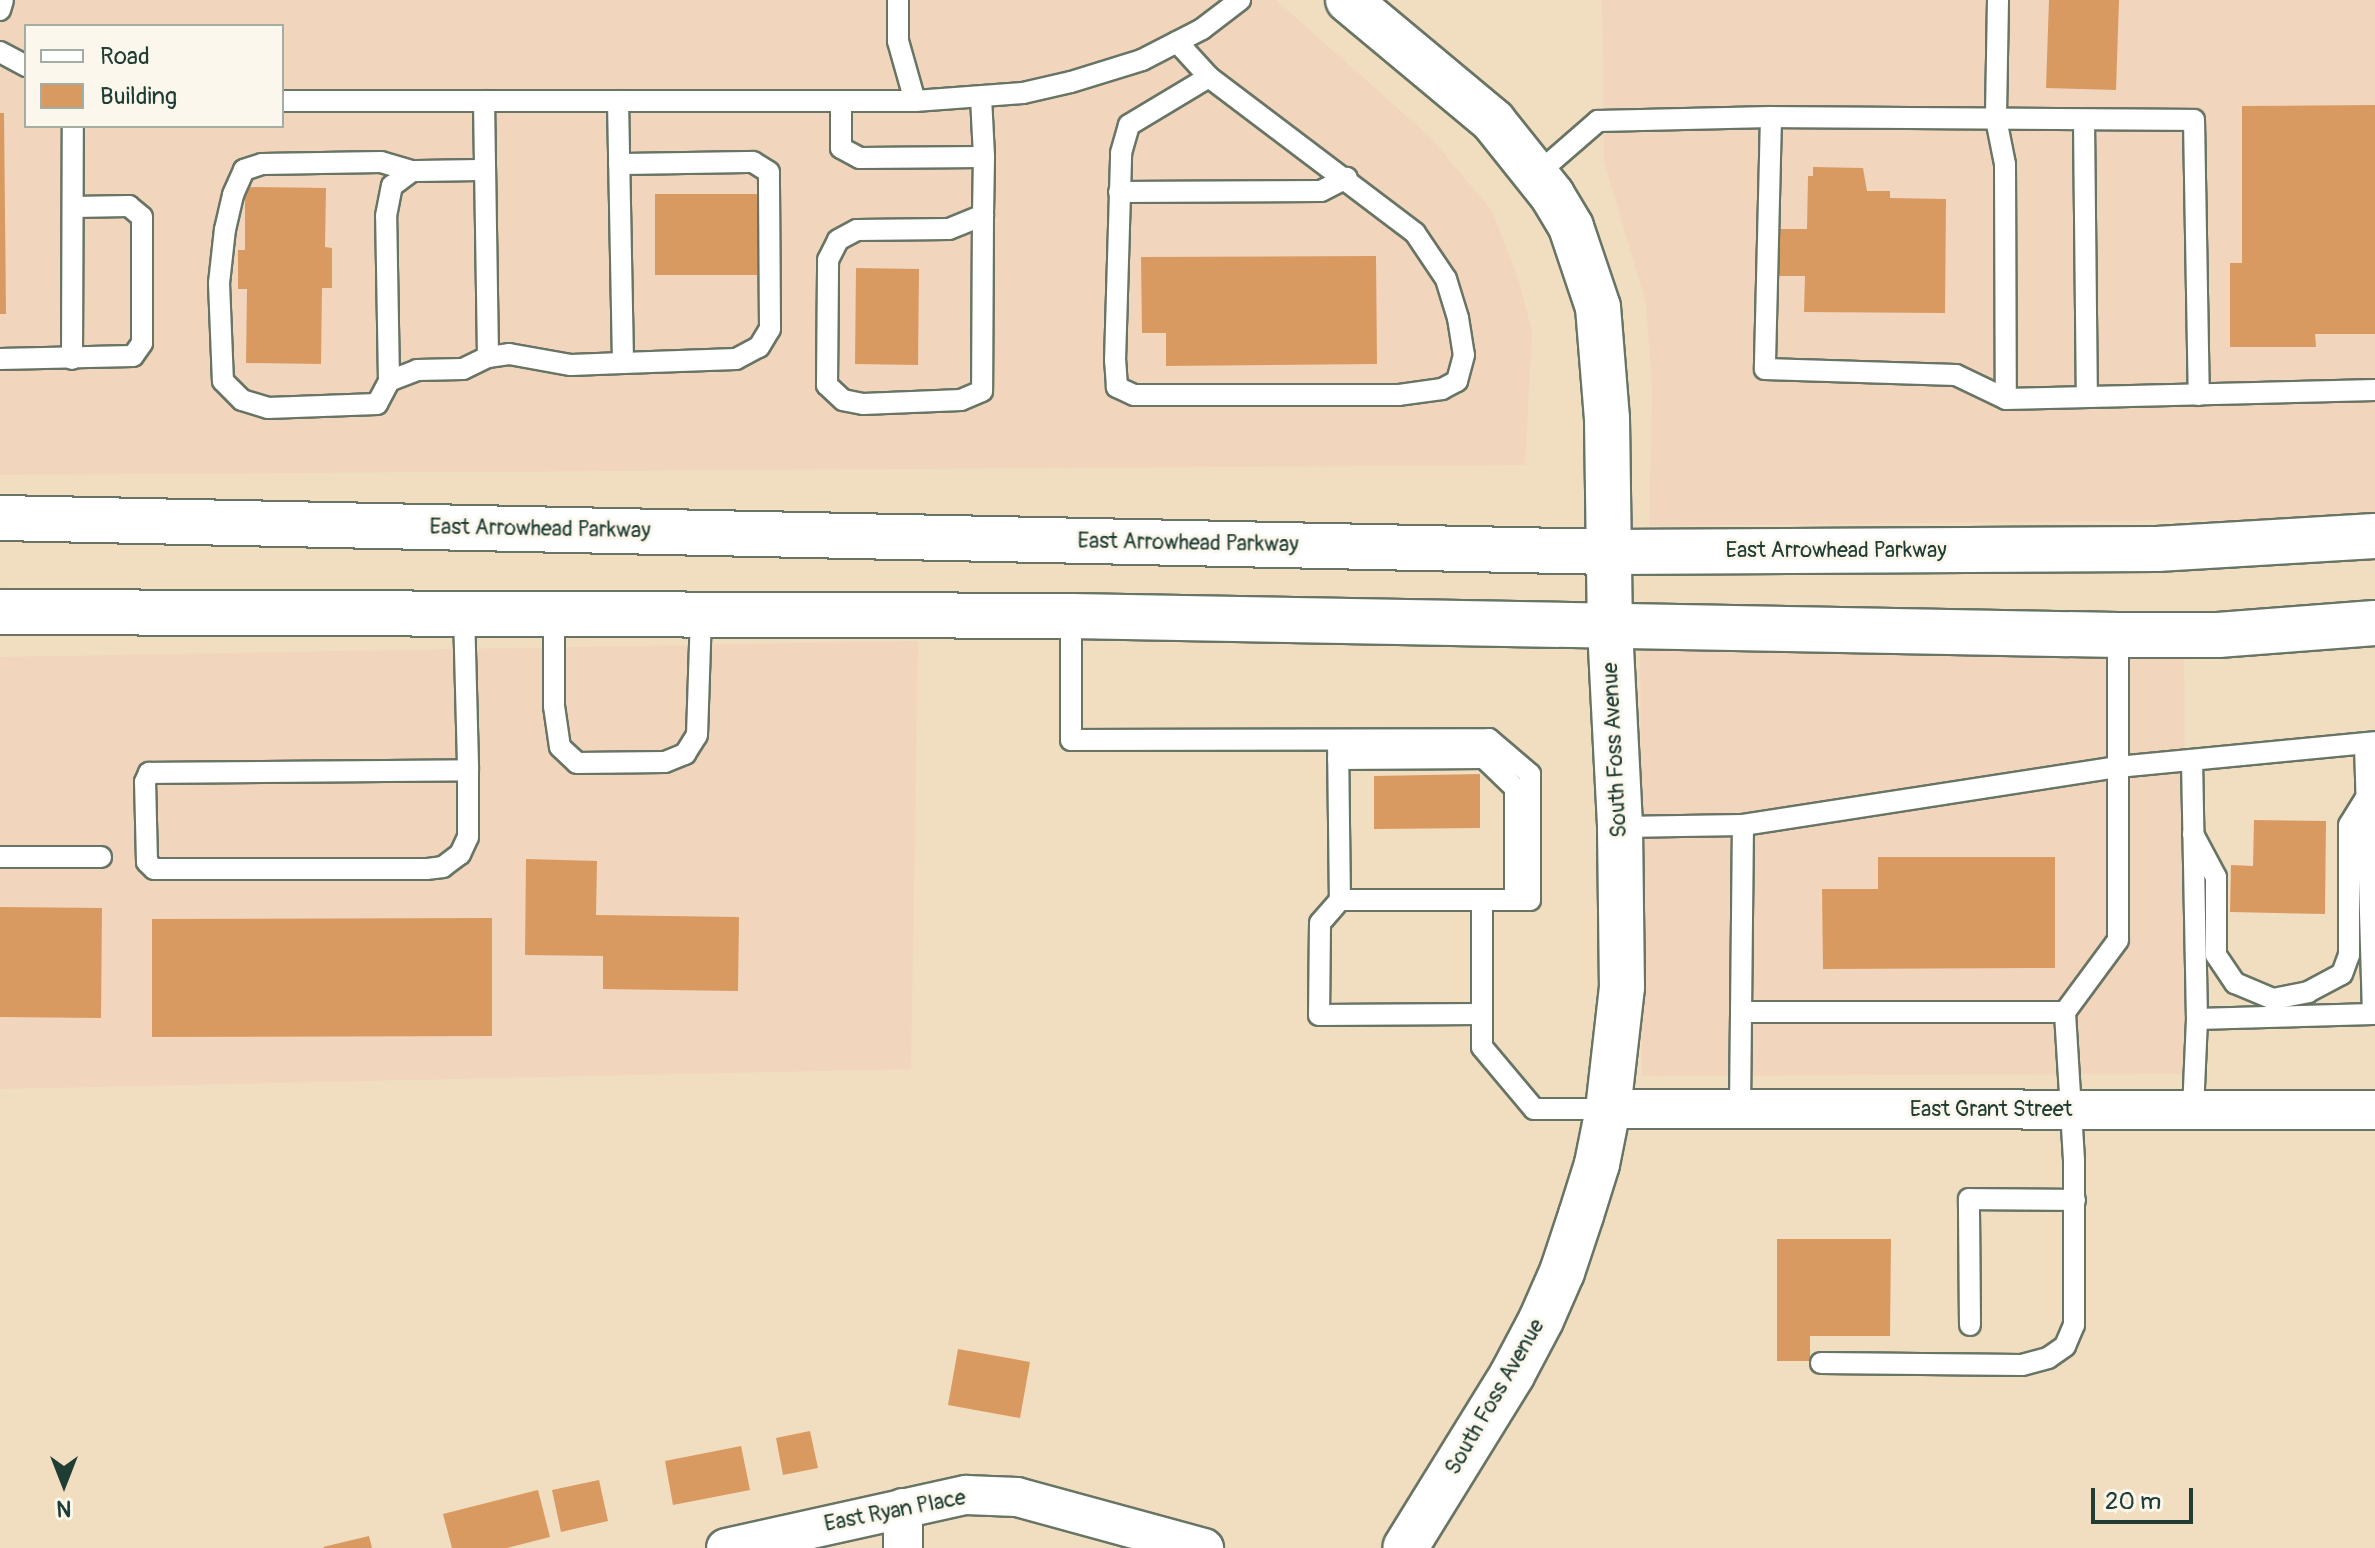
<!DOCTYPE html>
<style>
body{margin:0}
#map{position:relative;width:2375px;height:1548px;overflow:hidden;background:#f1dec0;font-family:Pangolin,sans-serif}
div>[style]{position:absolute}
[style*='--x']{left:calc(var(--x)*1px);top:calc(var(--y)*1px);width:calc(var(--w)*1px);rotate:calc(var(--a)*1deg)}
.built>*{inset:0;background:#f1d5bd}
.building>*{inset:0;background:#d99a61}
.roads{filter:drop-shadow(2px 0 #687565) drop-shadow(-2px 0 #687565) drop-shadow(0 2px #687565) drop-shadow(0 -2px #687565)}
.service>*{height:20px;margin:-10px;padding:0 10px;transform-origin:10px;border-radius:10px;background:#fff}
.minor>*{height:38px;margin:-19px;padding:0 19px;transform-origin:19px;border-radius:19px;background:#fff}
.tertiary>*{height:44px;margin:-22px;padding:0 22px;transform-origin:22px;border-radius:22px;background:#fff}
.primary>*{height:44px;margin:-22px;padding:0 22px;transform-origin:22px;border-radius:22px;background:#fff}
span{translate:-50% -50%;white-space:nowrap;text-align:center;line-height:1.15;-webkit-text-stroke:6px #fbf7ec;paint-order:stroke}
.street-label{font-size:22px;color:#1f3d34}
.legend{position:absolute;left:24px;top:24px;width:260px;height:104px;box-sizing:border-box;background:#fbf7ec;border:2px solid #a3ada2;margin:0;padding:10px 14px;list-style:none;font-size:24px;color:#1f3d34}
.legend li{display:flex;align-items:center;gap:16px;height:40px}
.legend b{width:40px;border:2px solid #a3ada2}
.north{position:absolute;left:24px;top:1444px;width:80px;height:80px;-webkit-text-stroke:6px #fbf7ec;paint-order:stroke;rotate:180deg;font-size:22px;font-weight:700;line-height:32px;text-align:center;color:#1f3d34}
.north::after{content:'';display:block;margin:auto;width:28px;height:36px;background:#1f3d34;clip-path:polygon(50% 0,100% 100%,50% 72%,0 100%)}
.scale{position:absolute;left:2091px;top:1488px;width:102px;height:36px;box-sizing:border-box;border:4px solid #1f3d34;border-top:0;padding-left:10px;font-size:24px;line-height:28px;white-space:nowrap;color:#1f3d34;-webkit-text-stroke:6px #fbf7ec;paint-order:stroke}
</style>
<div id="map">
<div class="built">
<div style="clip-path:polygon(evenodd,0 0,1276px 0,1430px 137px,1492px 211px,1518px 278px,1532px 331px,1525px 465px,0 475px,0 0,26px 26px,282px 26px,282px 126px,26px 126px,26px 26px)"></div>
<div style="clip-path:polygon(1602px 0,2375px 0,2375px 518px,1649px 526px,1652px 389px,1646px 303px,1604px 162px)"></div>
<div style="clip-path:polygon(2184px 611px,2186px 1074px,1642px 1076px,1640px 613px)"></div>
<div style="clip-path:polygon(918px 641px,911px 1069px,0 1089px,0 657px)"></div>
</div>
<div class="building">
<div style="clip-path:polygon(2049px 0,2119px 0,2116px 90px,2046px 88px)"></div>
<div style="clip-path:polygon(2375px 105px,2375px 334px,2315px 334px,2316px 347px,2230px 347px,2230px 263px,2242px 263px,2242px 106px)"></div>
<div style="clip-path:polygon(0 113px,4px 113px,6px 314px,0 314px)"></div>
<div style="clip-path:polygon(1813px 167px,1863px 168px,1867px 191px,1890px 191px,1890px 198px,1946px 199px,1945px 313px,1804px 312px,1805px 276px,1771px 276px,1772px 229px,1807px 229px,1808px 176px,1813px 176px)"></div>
<div style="clip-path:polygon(245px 187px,326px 188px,325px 247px,332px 248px,332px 288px,322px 288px,321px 364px,246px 363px,247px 289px,238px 289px,238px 250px,245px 250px)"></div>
<div style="clip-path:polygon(655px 194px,757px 194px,757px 275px,655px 275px)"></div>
<div style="clip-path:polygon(1376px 256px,1377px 364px,1166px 366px,1166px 333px,1142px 333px,1141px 257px)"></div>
<div style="clip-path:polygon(856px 268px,919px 269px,918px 365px,855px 364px)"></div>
<div style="clip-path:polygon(1480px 774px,1480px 828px,1374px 829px,1374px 776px)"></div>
<div style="clip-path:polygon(2254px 820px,2326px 821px,2325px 914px,2230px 912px,2231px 865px,2253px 866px)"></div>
<div style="clip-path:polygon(1878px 857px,2055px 857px,2055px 968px,1823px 969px,1822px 889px,1878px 889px)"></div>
<div style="clip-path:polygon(526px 859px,597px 861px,596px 915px,739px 917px,738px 991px,603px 989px,603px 956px,525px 955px)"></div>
<div style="clip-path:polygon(0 907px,102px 908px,101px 1018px,0 1017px)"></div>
<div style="clip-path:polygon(492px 918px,492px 1036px,152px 1037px,152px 919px)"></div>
<div style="clip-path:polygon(1777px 1239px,1891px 1239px,1890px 1336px,1810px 1336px,1810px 1361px,1777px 1361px)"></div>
<div style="clip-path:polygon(958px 1349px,1030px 1362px,1020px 1418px,948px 1405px)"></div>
<div style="clip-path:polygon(810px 1431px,818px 1468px,783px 1475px,776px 1438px)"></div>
<div style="clip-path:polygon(741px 1446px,750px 1490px,673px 1505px,665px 1461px)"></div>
<div style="clip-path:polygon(599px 1480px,608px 1521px,561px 1532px,552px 1490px)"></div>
<div style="clip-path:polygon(538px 1490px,550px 1537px,507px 1548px,452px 1548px,443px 1514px)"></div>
<div style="clip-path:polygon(369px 1536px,372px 1548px,324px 1548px,323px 1547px)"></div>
</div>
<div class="roads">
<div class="service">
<div style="--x:898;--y:0;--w:41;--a:90"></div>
<div style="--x:898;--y:41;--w:62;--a:74.2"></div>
<div style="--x:1998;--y:0;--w:119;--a:91"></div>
<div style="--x:1996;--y:119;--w:46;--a:78.7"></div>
<div style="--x:2005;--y:164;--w:235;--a:89.8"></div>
<div style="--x:0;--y:10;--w:10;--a:-73"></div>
<div style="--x:1177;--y:42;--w:47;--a:47.6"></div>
<div style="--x:1209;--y:77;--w:258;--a:37.1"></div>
<div style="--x:1415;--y:233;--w:55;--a:56"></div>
<div style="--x:1446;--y:279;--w:41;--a:72.9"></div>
<div style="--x:1458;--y:318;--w:37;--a:81"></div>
<div style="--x:1464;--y:355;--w:27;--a:105"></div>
<div style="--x:1457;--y:381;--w:17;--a:152"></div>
<div style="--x:1442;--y:389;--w:43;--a:172.1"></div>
<div style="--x:1399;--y:395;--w:265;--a:180"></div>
<div style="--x:1134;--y:395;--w:19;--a:-155"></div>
<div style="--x:1117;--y:387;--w:26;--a:-94"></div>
<div style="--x:1115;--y:361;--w:208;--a:-88.3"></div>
<div style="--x:1121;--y:153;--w:29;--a:-74"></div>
<div style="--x:1129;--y:125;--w:93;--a:-31"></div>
<div style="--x:0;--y:52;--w:30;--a:28"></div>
<div style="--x:981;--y:97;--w:60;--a:87.1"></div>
<div style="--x:984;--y:157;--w:58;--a:91"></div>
<div style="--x:983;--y:215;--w:176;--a:90.3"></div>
<div style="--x:982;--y:391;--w:23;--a:157"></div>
<div style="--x:961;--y:400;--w:98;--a:177.7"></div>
<div style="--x:863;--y:404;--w:20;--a:-169"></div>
<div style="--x:843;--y:400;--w:22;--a:-137"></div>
<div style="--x:827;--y:385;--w:125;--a:-89.5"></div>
<div style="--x:828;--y:260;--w:22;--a:-63"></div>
<div style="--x:838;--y:240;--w:21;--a:-28"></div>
<div style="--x:857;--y:230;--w:92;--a:-0.6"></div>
<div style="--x:949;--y:229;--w:37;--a:-22"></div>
<div style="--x:282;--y:101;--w:633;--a:0"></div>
<div style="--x:915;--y:101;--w:108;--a:-4.2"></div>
<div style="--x:1023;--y:93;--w:49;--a:-12.9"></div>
<div style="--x:1071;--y:82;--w:74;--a:-17.2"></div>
<div style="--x:1142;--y:60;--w:68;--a:-27.3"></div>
<div style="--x:1202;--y:29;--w:48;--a:-37.3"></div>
<div style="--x:484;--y:101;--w:256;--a:89.1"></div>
<div style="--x:618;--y:101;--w:262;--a:88.9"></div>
<div style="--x:841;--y:101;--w:47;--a:90"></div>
<div style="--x:841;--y:148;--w:21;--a:28"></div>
<div style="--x:860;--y:158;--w:124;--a:-0.5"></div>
<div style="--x:1771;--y:117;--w:423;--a:0.4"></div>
<div style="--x:2194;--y:120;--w:275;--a:89"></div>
<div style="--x:2084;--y:121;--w:276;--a:89.4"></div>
<div style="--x:412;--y:171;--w:32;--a:-164"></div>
<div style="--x:381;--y:162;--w:119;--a:179"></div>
<div style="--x:262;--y:164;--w:19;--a:162"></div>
<div style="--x:244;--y:170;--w:27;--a:114"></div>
<div style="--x:233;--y:195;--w:35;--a:103"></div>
<div style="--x:225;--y:229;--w:54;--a:96.3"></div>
<div style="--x:219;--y:283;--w:98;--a:87.7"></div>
<div style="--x:223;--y:381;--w:27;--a:45"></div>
<div style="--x:242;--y:400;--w:27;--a:17"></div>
<div style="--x:268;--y:408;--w:109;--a:-2.1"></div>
<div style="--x:377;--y:404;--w:26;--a:-62"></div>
<div style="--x:389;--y:381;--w:165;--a:-91"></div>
<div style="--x:386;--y:216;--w:31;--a:-79"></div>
<div style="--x:392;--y:186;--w:25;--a:-37"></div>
<div style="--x:412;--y:171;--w:73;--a:-0.8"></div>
<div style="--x:1537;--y:174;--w:81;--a:-41"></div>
<div style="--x:1598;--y:121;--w:173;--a:-1.3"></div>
<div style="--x:1771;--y:117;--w:252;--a:91.4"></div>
<div style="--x:1765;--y:369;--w:191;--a:1.8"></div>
<div style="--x:1956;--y:375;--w:55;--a:25.6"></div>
<div style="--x:2006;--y:399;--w:369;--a:-1.4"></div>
<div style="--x:1119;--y:192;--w:202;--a:-0.3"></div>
<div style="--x:1321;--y:191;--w:29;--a:-27"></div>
<div style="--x:0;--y:359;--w:133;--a:-1.3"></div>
<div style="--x:133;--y:356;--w:16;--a:-55"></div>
<div style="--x:142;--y:343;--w:126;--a:-90"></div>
<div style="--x:142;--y:217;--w:17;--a:-140"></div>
<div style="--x:129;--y:206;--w:56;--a:179"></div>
<div style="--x:72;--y:359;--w:233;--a:-89.8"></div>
<div style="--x:389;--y:381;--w:30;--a:-21"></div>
<div style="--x:417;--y:370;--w:46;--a:-1.2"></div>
<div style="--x:463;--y:369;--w:28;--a:-26"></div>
<div style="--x:488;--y:357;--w:21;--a:-8"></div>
<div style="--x:509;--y:354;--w:63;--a:10.1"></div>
<div style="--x:571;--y:365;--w:52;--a:-2.2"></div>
<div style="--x:623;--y:363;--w:113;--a:-2"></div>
<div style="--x:736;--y:359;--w:26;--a:-28"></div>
<div style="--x:759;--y:347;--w:21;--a:-59"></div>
<div style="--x:770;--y:329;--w:157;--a:-90.4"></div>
<div style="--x:769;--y:172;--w:19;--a:-148"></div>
<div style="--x:753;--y:162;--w:134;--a:179.1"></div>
<div style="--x:464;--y:612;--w:158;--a:88.5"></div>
<div style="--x:468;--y:770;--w:67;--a:90"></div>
<div style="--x:468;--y:837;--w:19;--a:115"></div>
<div style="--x:460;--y:854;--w:21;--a:143"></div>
<div style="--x:443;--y:867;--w:17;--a:173"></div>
<div style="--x:426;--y:869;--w:272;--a:180"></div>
<div style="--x:154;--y:869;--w:10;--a:-135"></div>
<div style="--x:147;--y:862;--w:80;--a:-91.4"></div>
<div style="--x:145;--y:782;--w:10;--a:-66"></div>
<div style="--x:149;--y:773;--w:319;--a:-0.5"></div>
<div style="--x:554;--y:614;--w:92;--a:90"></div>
<div style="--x:554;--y:706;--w:41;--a:81.7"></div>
<div style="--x:560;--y:747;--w:23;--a:43"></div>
<div style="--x:577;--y:763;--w:88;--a:-0.7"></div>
<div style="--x:665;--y:762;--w:22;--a:-22"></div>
<div style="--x:685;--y:754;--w:22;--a:-58"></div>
<div style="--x:697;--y:735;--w:120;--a:-88.1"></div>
<div style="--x:1071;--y:616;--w:124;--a:90"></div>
<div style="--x:1071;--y:740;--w:418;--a:-0.1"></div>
<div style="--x:1489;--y:739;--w:54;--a:40.5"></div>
<div style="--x:1530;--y:774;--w:126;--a:90"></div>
<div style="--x:1530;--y:900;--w:190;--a:180"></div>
<div style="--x:1338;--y:741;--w:159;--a:89.3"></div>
<div style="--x:1340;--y:900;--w:30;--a:131"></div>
<div style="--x:1320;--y:923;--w:92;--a:90.6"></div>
<div style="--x:1319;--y:1015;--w:161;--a:-0.4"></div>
<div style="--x:1338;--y:759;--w:146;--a:-0.4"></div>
<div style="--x:1484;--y:758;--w:43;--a:44.1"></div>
<div style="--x:1515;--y:788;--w:112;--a:90"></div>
<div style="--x:2192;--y:760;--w:259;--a:88.9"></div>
<div style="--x:2197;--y:1019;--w:91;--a:92.5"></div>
<div style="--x:1620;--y:827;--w:123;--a:-0.9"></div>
<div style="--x:1743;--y:825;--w:378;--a:-8.8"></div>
<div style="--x:2117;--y:767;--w:259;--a:-5.5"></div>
<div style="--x:2193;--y:834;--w:49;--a:61.9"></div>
<div style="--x:2216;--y:877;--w:78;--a:90"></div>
<div style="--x:2216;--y:955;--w:34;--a:56"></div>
<div style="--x:2235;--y:983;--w:41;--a:22.8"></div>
<div style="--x:2273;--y:999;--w:36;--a:-11"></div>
<div style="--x:2308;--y:992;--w:38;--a:-28"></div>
<div style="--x:2342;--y:974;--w:20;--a:-70"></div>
<div style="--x:2349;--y:955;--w:130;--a:-90"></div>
<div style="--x:2349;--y:825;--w:34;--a:-58"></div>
<div style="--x:0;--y:857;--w:101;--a:0"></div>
<div style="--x:1482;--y:901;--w:146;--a:90"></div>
<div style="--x:1482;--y:1047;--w:81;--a:50"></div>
<div style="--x:1534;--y:1109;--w:74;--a:0"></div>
<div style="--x:1741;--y:1012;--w:324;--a:0"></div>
<div style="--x:2197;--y:1019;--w:176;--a:-1.6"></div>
<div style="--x:2373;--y:1014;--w:270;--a:-91.7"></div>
<div style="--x:1740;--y:1109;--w:284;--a:-89.4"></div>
<div style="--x:1970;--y:1325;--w:126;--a:-90.5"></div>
<div style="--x:1969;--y:1199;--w:106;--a:0.5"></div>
<div style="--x:1821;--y:1363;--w:201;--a:0.6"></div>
<div style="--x:2022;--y:1365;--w:27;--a:-15"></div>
<div style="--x:2048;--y:1358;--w:21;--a:-35"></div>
<div style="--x:2065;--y:1346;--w:23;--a:-67"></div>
<div style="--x:2074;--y:1325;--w:165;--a:-90"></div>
<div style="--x:2074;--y:1160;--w:148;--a:-93.5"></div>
<div style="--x:2065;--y:1012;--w:89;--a:-53.6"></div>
<div style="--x:2118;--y:940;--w:305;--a:-90"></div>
</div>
<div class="minor">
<div style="--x:1608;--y:1109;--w:767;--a:0.07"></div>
<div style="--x:726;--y:1548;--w:246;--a:-12.5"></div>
<div style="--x:966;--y:1495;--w:51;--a:2.2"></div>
<div style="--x:1017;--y:1497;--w:194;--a:15.3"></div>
<div style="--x:903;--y:1548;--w:40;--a:-90"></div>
</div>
<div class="tertiary">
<div style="--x:1348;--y:0;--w:189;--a:39.8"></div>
<div style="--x:1493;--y:121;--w:95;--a:51.4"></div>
<div style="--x:1552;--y:195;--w:37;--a:59"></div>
<div style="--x:1571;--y:227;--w:84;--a:71.4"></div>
<div style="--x:1598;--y:307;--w:112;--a:85.4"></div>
<div style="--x:1607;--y:419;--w:209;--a:89.2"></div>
<div style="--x:1610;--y:628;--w:199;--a:87.1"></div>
<div style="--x:1620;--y:827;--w:160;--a:89.3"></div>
<div style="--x:1622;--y:987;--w:123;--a:96.5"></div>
<div style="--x:1608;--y:1109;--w:56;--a:101.3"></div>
<div style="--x:1597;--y:1164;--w:53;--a:107.4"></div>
<div style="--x:1581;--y:1215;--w:60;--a:108.4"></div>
<div style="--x:1562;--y:1272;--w:52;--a:113.6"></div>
<div style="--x:1541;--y:1320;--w:62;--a:117.8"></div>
<div style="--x:1512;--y:1375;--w:203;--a:121.7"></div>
</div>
<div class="primary">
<div style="--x:0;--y:518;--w:1611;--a:1.21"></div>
<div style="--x:1611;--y:552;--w:546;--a:-0.31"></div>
<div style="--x:2157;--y:549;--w:218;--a:-3.4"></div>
<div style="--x:0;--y:612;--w:1071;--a:0.21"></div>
<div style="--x:1071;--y:616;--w:1047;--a:1.04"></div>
<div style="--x:2118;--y:635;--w:100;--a:0"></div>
<div style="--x:2218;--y:635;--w:157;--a:-4.4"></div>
</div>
</div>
<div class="street-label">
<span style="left:540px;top:529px;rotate:1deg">East Arrowhead Parkway</span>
<span style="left:1188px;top:543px;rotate:1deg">East Arrowhead Parkway</span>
<span style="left:1836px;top:551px">East Arrowhead Parkway</span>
<span style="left:1615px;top:750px;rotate:-93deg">South Foss Avenue</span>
<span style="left:1991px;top:1110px">East Grant Street</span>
<span style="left:1495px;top:1397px;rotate:-60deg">South Foss Avenue</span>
<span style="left:895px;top:1511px;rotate:-11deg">East Ryan Place</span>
</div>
<ul class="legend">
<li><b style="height:10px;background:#fff"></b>Road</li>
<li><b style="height:22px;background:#d99a61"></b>Building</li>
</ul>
<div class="north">N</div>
<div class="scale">20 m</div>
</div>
